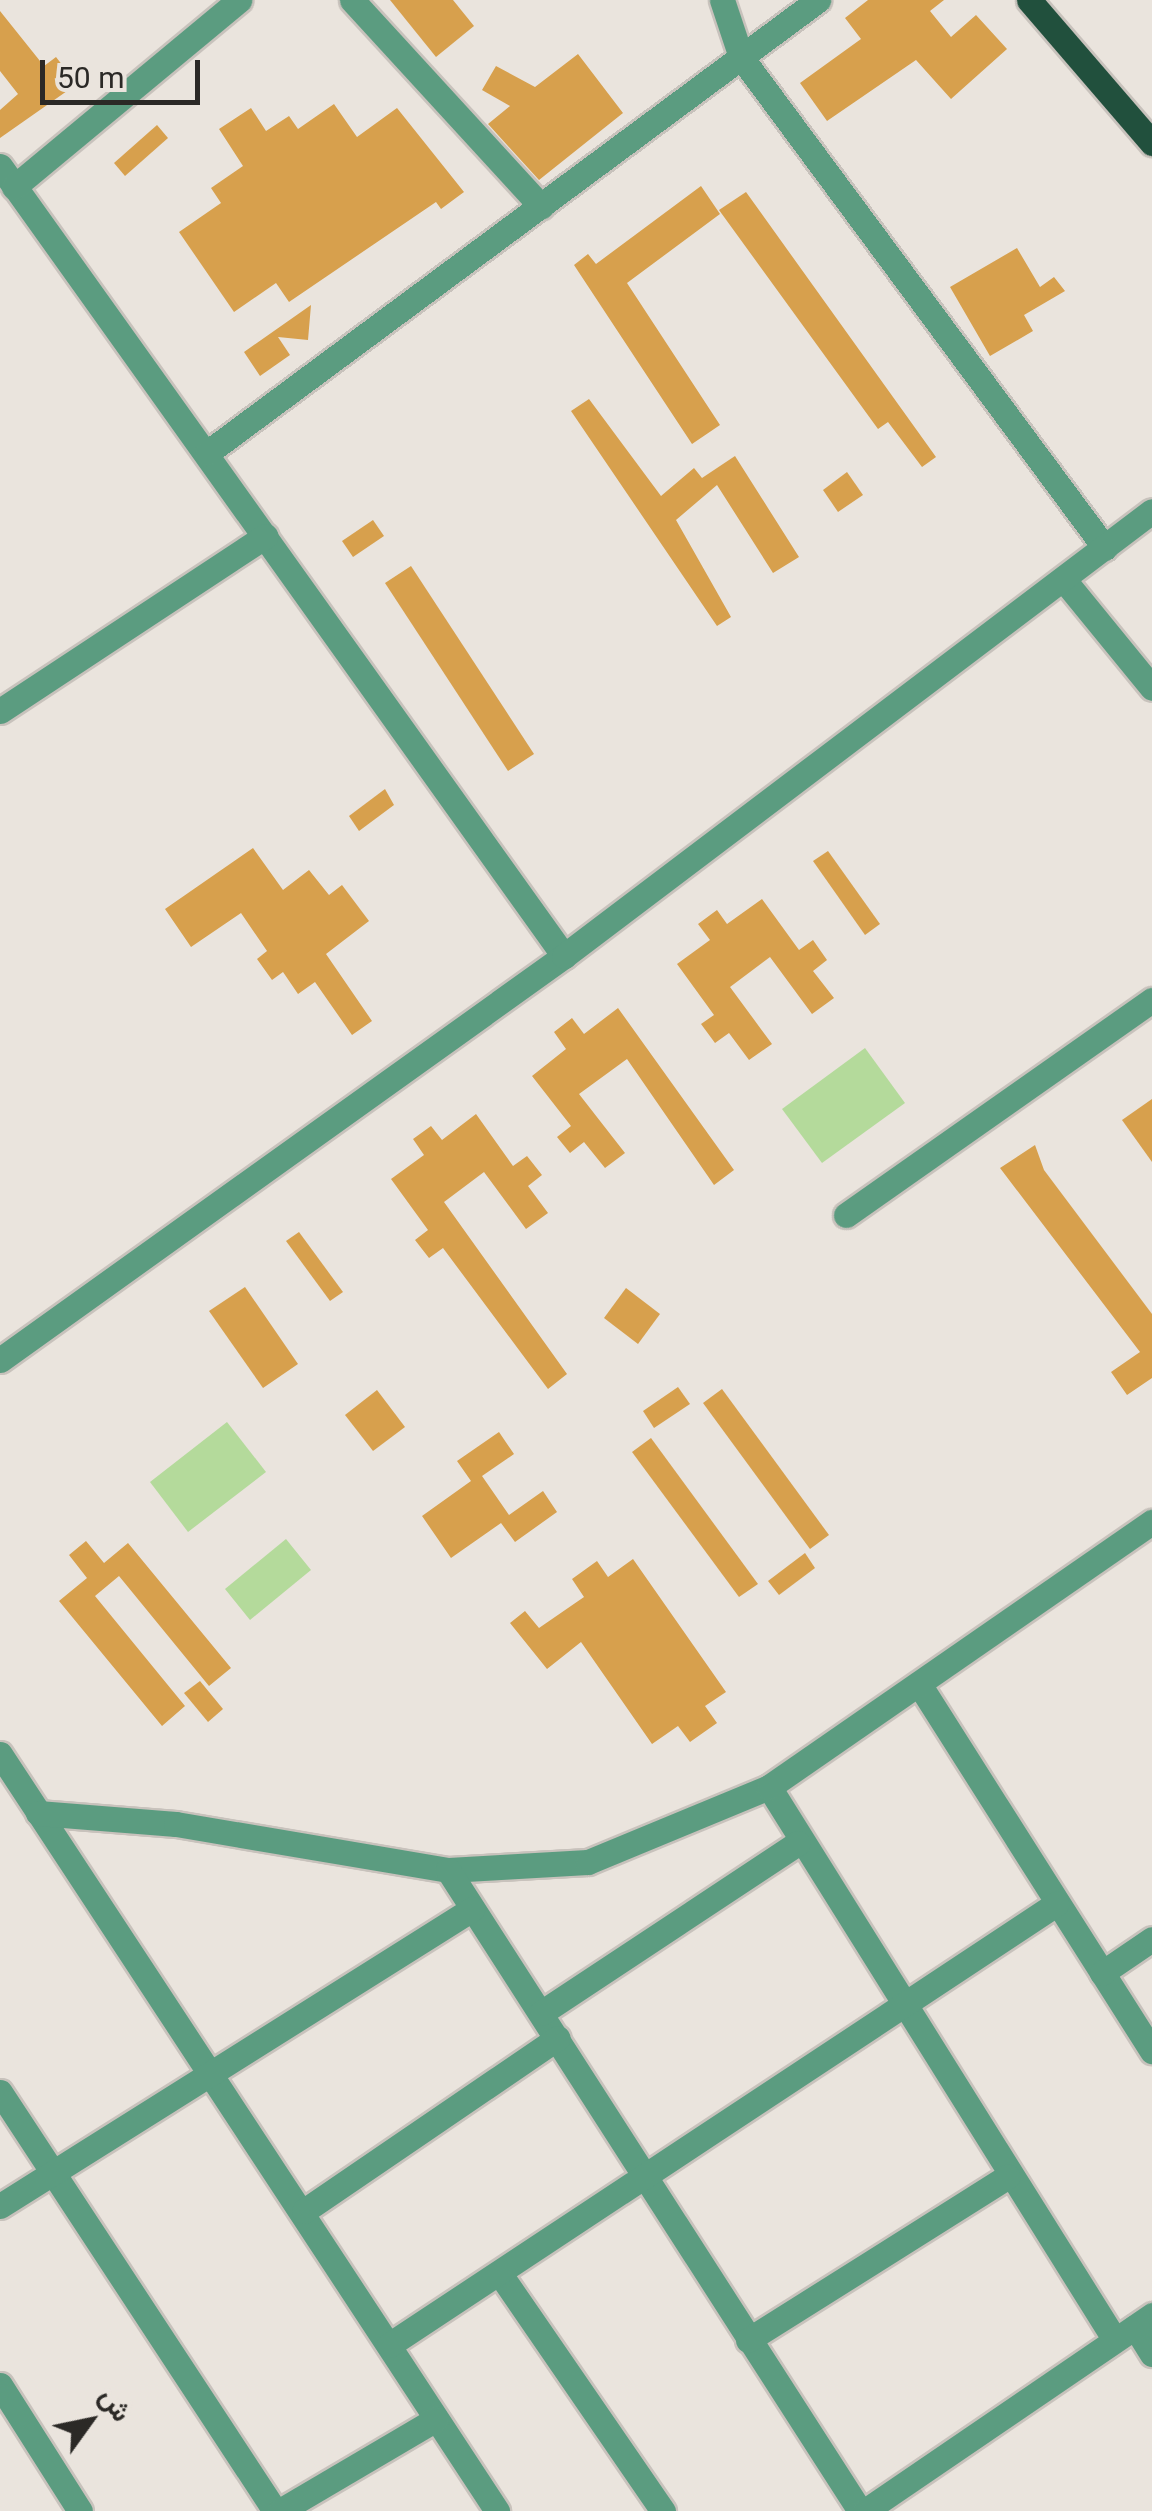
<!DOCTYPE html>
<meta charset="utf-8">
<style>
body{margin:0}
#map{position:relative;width:1152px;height:2511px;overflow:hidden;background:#eae4dd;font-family:Roboto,Vazirmatn,sans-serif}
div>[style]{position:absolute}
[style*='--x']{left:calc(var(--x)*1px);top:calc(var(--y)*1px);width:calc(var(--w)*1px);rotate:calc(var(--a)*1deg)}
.green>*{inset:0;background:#b4da9b}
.building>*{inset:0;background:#d7a04d}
.roads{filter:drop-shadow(2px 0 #c8c2bc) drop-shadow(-2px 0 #c8c2bc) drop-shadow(0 2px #c8c2bc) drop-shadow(0 -2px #c8c2bc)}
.minor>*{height:25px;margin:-12.5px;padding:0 12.5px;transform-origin:12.5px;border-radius:12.5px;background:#5b9c80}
.major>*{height:25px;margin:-12.5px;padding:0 12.5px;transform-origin:12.5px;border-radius:12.5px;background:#21503d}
span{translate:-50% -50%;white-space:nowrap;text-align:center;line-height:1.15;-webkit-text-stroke:10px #eae4dd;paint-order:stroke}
.north{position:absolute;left:40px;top:2371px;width:100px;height:100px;-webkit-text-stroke:8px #eae4dd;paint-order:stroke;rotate:57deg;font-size:28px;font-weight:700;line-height:40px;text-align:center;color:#2b2926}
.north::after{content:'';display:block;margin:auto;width:35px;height:45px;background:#2b2926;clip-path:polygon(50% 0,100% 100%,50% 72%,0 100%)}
.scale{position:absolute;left:40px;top:60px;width:160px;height:45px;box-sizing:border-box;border:5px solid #2b2926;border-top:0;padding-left:12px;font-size:30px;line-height:35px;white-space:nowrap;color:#2b2926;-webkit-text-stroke:8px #eae4dd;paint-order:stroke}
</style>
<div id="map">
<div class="green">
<div style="clip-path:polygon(865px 1048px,905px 1103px,822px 1163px,782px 1109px)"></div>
<div style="clip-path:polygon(227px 1422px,266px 1472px,188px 1532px,150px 1482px)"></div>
<div style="clip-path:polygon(286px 1539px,311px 1570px,250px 1620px,225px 1589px)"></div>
</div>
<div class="building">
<div style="clip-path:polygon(390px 0,453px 0,474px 26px,436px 57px)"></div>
<div style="clip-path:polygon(868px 0,944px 0,930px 11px,951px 37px,976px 15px,1007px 49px,951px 99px,916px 60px,827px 121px,800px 83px,861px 39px,845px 18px)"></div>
<div style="clip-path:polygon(0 11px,44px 66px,56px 57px,77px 84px,0 138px,0 110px,18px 94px,0 71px)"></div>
<div style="clip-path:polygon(578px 54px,623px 113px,539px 180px,488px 124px,510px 106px,482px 90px,496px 66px,535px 87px)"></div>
<div style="clip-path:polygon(334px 104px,357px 137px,397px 108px,464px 192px,441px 209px,436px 202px,289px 302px,276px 283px,234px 312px,179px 232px,221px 203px,211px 188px,243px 166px,219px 129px,251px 108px,266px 131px,289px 116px,298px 129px)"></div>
<div style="clip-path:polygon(157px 125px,168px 138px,125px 176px,114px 163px)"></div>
<div style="clip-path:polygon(701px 186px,720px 214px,627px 283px,720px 425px,692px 444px,574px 265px,588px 254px,596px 264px)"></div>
<div style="clip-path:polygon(746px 192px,936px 457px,922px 467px,888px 422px,878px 429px,719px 210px)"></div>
<div style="clip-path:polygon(1017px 248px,1040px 287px,1054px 277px,1065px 291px,1024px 315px,1033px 331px,990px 356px,950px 287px)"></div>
<div style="clip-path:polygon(311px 305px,308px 340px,278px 337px,290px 355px,260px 376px,244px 352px)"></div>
<div style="clip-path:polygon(589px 399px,661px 496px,694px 468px,702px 478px,735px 456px,799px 557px,773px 573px,717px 485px,676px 520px,731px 617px,717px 626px,571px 411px)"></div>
<div style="clip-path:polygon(847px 472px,863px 495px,838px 512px,823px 490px)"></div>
<div style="clip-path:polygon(373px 520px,384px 536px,353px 557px,342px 541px)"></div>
<div style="clip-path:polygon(411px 566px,534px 754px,508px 771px,385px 583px)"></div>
<div style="clip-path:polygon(385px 789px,394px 805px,359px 831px,349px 816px)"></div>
<div style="clip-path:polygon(253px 848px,283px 890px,309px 870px,329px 895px,342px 885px,369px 921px,326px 954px,372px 1021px,352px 1035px,315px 982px,298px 994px,283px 972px,272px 980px,257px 959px,267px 951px,241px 913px,191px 947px,165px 909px)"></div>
<div style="clip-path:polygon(828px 851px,880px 924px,865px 935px,813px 861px)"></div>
<div style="clip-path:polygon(762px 899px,799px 950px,813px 940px,827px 960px,813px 971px,834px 998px,812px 1014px,770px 957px,730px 987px,772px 1044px,749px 1060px,729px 1033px,715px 1043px,701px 1024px,714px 1015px,677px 964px,710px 940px,698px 924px,717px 910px,727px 924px)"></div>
<div style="clip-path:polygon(618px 1008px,734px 1170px,714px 1185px,627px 1059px,579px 1094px,625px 1153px,605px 1168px,584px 1142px,570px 1153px,557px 1137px,571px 1126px,532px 1076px,566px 1049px,554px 1032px,572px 1018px,584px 1034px)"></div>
<div style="clip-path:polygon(1152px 1099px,1152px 1162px,1122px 1120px)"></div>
<div style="clip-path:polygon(476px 1114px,513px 1166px,527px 1156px,542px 1175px,528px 1186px,548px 1213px,526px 1229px,484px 1172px,444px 1202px,567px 1374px,548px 1389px,443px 1248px,429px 1258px,415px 1240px,428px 1230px,391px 1179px,424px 1155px,413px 1139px,431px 1126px,442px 1140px)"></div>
<div style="clip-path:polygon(1035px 1145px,1044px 1170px,1152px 1314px,1152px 1378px,1127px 1395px,1111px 1372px,1140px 1352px,1000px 1168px)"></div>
<div style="clip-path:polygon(299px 1232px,343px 1292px,330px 1301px,286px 1241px)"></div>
<div style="clip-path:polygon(245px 1287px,298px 1364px,263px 1388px,209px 1311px)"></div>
<div style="clip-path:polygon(626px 1288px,660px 1314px,638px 1344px,604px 1318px)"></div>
<div style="clip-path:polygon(678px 1387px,690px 1404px,654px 1428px,643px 1411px)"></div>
<div style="clip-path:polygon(722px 1389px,829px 1535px,810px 1549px,703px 1403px)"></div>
<div style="clip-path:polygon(377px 1390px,405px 1427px,373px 1451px,345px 1415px)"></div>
<div style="clip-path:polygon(499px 1432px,514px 1454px,482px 1476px,509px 1515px,543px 1491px,557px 1512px,515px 1542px,501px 1523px,451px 1558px,422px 1516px,471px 1481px,457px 1461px)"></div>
<div style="clip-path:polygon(651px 1438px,758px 1584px,739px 1597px,632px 1452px)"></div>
<div style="clip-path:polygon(86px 1541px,104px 1563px,128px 1543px,231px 1668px,209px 1686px,119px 1576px,95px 1596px,185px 1706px,162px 1726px,59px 1601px,87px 1578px,69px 1555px)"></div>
<div style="clip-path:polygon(805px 1553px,815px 1568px,779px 1595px,768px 1581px)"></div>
<div style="clip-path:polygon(633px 1559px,726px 1692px,705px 1706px,717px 1723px,690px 1742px,678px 1726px,652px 1744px,581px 1642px,547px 1669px,510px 1623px,525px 1611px,539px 1628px,584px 1597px,572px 1579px,597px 1561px,608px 1577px)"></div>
<div style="clip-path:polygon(200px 1681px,223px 1709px,208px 1722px,184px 1693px)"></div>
</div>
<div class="roads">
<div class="minor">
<div style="--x:352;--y:0;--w:280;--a:47.5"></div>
<div style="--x:722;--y:0;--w:60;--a:71.6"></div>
<div style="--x:741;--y:57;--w:611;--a:53.45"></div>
<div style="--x:0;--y:166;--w:971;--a:54.48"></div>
<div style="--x:14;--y:187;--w:293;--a:-39.7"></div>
<div style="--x:207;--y:453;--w:761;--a:-36.55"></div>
<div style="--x:1064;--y:580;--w:139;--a:50.8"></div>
<div style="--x:0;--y:711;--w:318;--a:-33.4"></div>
<div style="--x:846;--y:1215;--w:374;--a:-35.1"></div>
<div style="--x:0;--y:1360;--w:694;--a:-35.61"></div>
<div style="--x:564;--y:956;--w:737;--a:-37.12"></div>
<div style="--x:919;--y:1684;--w:435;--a:57.6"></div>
<div style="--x:0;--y:1754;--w:906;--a:56.71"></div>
<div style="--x:769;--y:1787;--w:652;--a:57.97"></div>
<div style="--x:38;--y:1813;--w:138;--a:4.6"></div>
<div style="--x:176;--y:1824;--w:276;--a:9.6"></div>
<div style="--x:448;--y:1870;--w:140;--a:-3.3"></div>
<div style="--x:588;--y:1862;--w:196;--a:-22.5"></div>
<div style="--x:769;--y:1787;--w:466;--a:-34.7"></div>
<div style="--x:448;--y:1870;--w:762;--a:57.27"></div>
<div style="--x:1102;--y:1973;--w:60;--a:-34.2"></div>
<div style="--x:541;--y:2013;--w:308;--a:-33.5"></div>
<div style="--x:0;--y:2092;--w:501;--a:56.72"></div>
<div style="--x:0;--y:2206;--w:558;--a:-32.18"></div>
<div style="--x:304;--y:2211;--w:307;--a:-34.3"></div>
<div style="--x:500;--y:2274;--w:288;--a:55.5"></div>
<div style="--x:1135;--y:2327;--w:32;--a:58"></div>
<div style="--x:748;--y:2340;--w:307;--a:-32.2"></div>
<div style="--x:389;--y:2345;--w:800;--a:-33.47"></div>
<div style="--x:0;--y:2385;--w:149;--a:57.6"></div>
<div style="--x:280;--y:2511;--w:181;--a:-30.5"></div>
<div style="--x:865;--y:2511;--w:348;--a:-34.3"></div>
</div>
<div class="major">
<div style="--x:1029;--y:0;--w:189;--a:49.3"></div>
</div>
</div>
<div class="north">ش</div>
<div class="scale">50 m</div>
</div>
